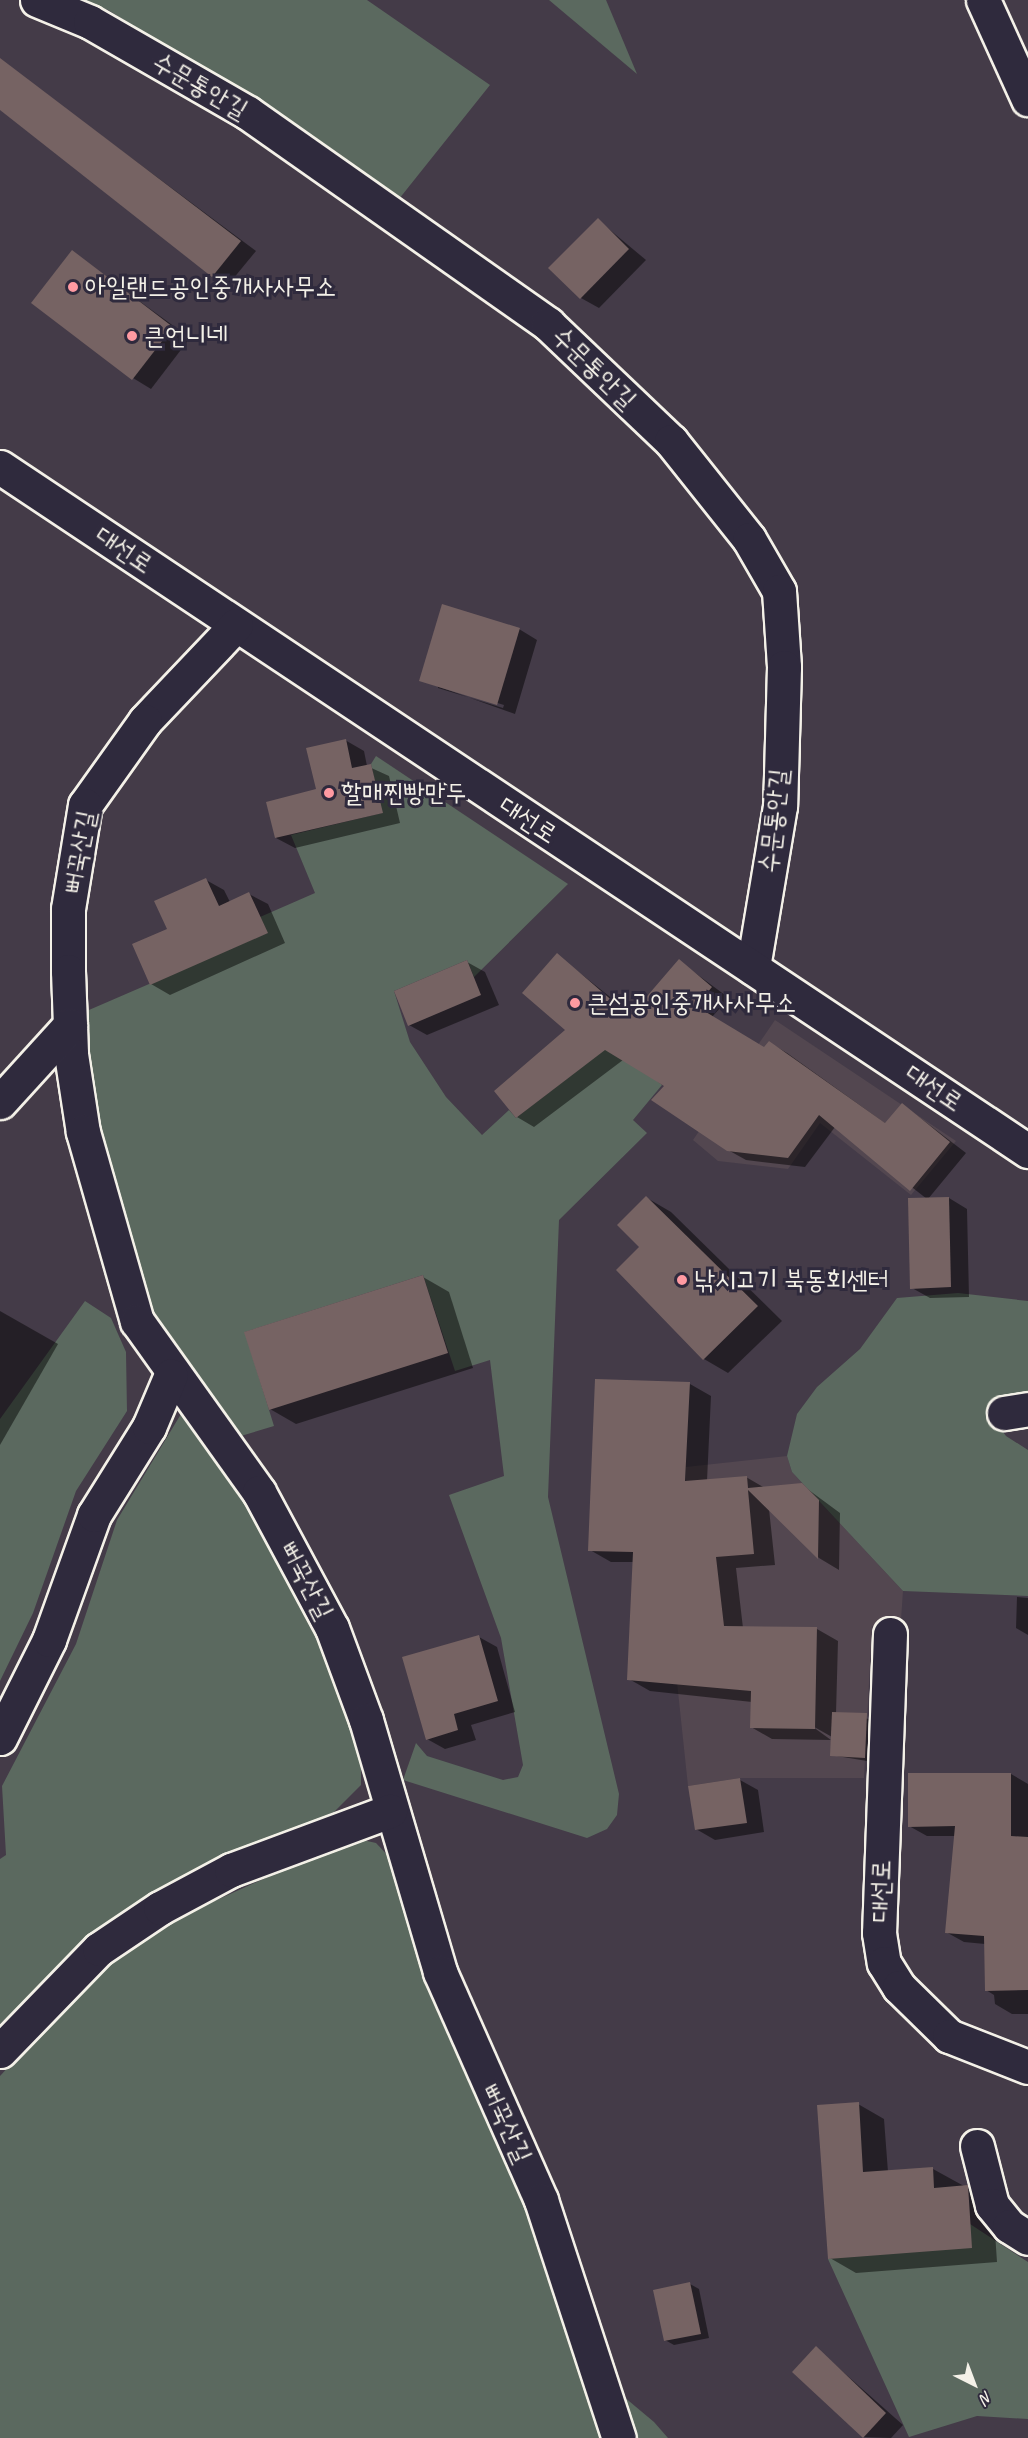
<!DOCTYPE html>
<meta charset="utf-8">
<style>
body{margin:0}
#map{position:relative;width:1028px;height:2438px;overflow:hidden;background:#443b48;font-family:Caveat,"Poor Story",sans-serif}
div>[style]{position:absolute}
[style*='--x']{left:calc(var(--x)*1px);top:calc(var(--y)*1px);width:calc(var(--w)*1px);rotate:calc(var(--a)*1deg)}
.built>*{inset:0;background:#534750}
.green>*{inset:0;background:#5b695f}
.shadow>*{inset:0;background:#0007}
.building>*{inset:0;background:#766363}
.roads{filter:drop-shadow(2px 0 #f4f1e8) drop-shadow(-2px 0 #f4f1e8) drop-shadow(0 2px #f4f1e8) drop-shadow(0 -2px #f4f1e8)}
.minor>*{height:33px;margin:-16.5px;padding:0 16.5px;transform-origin:16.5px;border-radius:16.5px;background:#2f2a3d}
.dots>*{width:16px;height:16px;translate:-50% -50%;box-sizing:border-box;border:3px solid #2f2a3d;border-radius:50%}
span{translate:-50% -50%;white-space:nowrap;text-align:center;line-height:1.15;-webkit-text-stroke:6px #2f2a3d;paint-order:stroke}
.street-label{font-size:26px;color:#f4f1e8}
.poi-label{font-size:26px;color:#f4f1e8}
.left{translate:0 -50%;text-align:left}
.north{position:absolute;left:944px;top:2354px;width:60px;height:60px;-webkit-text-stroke:4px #2f2a3d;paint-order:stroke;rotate:138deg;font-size:16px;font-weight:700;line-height:24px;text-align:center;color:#f4f1e8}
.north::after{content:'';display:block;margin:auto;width:21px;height:27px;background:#f4f1e8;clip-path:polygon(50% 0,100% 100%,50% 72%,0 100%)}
</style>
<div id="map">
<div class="built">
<div style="clip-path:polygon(775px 1020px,956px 1141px,911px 1195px,820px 1123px,788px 1169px,718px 1161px,693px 1140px)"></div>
<div style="clip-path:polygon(787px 1456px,792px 1472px,903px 1591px,901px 1620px,872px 1626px,864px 1778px,740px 1778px,688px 1786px,677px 1682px,686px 1467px)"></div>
</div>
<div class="green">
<div style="clip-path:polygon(81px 0,367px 0,490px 85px,395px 204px,254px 101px,108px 10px)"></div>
<div style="clip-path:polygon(549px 0,606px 0,637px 74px)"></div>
<div style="clip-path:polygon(376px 756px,568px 884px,474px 977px,467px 960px,394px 991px,410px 1042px,446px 1097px,482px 1135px,509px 1110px,516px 1118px,610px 1045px,662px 1085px,633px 1120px,647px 1133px,559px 1220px,548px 1497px,619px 1794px,617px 1815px,607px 1829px,587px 1838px,403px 1780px,416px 1743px,427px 1756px,503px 1780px,518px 1777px,523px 1765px,501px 1638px,449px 1495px,504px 1476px,490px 1360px,455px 1371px,423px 1275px,245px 1332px,274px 1426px,241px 1436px,155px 1324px,104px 1153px,82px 1013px,267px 933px,260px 917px,315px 893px,291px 835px,382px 813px,371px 764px)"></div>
<div style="clip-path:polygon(958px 1293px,1028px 1301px,1028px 1399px,990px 1403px,991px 1415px,1006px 1436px,1028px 1450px,1028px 1596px,903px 1591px,792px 1472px,787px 1456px,797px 1414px,817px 1387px,860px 1349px,897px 1298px)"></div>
<div style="clip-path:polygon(85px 1301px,111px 1318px,126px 1352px,127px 1411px,76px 1491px,33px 1613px,0 1681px,0 1419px)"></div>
<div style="clip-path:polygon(181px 1414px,245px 1497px,321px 1634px,361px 1748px,361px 1785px,334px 1812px,199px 1869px,110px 1923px,0 2024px,0 1859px,6px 1855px,2px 1786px,76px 1644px,117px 1520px)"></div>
<div style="clip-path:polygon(354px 1838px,376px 1843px,394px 1862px,532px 2205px,606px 2438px,0 2438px,0 2076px,93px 1976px,188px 1913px)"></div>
<div style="clip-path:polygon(970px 2224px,1028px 2262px,1028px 2419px,977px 2416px,909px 2437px,828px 2259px)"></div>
<div style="clip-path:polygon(617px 2391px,654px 2422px,668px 2438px,631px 2438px)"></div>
</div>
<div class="shadow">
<div style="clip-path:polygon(4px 63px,256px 251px,228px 285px,0 108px)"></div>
<div style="clip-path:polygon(598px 220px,646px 260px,599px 308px,581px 298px)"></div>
<div style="clip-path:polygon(72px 252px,190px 338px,151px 389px,133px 378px)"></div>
<div style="clip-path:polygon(evenodd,519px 629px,537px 640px,515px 714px,420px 680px,519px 629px,438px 685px,504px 705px,503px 708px,438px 688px,438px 685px)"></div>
<div style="clip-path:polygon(345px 740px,364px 751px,367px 766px,389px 776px,400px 823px,295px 848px,276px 838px,318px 790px)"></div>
<div style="clip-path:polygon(206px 880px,224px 890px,230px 902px,249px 894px,268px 904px,285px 943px,170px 995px,151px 984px,169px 930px)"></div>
<div style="clip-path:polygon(557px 955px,633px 1015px,679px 961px,729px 998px,712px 1017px,765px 1049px,770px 1043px,787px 1053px,886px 1124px,902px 1104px,966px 1153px,928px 1199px,949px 1198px,967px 1209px,969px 1297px,930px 1298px,912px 1288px,927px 1199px,835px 1127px,805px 1167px,746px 1160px,728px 1150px,667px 1086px,623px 1060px,534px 1127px,517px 1117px,567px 1030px)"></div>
<div style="clip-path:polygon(467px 962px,485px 972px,499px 1005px,427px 1035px,409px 1025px)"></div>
<div style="clip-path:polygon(647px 1198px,671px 1212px,782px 1321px,728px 1373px,704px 1359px,641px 1247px)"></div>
<div style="clip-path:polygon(423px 1277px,449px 1292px,473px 1368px,296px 1424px,270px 1409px)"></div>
<div style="clip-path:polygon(0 1311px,58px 1344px,0 1445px)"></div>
<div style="clip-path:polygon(690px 1384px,711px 1396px,707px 1481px,746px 1477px,765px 1488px,802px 1485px,840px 1513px,839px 1570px,819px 1558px,769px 1509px,775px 1565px,736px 1568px,743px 1628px,817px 1629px,838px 1641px,836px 1714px,876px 1720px,873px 1762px,831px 1755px,832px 1737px,809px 1724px,831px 1740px,772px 1739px,751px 1727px,752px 1702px,650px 1691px,629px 1679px,634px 1562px,611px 1562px,590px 1550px)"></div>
<div style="clip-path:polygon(1017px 1597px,1028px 1598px,1028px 1635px,1016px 1628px)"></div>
<div style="clip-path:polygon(479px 1637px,497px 1647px,515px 1712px,471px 1725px,476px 1740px,445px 1749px,427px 1739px)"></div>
<div style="clip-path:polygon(1011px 1774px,1028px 1784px,1028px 2014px,1012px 2014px,995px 2004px,994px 1995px,986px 1990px,985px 1944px,964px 1942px,946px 1932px,956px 1836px,927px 1836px,909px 1826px)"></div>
<div style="clip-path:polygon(740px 1780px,758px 1790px,764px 1832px,715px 1840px,696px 1829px)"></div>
<div style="clip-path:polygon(858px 2104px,884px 2119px,888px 2172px,933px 2169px,993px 2202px,997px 2262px,856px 2273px,830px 2258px)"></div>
<div style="clip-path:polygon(690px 2284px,699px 2289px,709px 2338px,674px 2345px,665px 2340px)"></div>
<div style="clip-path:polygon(816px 2348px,903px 2425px,891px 2438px,863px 2437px)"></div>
</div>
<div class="building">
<div style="clip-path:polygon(0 58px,241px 241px,212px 277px,0 110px)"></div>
<div style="clip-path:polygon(598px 218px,629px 249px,580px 299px,548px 268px)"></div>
<div style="clip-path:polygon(72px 250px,173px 327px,132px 380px,31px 303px)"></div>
<div style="clip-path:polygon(442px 604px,520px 628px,497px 705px,419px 681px)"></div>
<div style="clip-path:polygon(346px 739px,352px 768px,371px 764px,383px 813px,275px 838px,266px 802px,316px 789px,306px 748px)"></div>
<div style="clip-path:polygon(206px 878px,219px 906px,249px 892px,268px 933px,150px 985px,132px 944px,167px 929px,154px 901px)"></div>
<div style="clip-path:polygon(557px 953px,630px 1016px,679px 959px,712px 987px,696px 1006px,764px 1047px,769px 1041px,885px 1123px,902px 1103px,950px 1142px,910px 1191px,819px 1115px,788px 1158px,727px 1151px,651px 1100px,664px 1086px,605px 1050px,516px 1118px,494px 1091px,565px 1030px,522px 993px)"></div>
<div style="clip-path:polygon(467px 960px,481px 995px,408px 1026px,394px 991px)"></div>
<div style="clip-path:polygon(646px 1196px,758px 1306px,703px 1360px,616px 1270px,639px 1247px,617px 1225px)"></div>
<div style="clip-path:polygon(949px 1197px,951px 1287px,910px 1289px,908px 1198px)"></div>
<div style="clip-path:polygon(423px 1275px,448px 1353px,269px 1410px,244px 1332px)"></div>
<div style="clip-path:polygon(595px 1379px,690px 1382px,685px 1481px,747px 1476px,748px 1488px,802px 1483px,819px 1500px,818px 1559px,748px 1490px,754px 1554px,716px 1557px,724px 1626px,817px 1627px,815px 1729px,750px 1728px,751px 1691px,627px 1680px,633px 1552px,588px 1551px)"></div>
<div style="clip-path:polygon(479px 1635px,498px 1701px,454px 1714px,458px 1730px,426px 1740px,402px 1657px)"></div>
<div style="clip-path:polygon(832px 1712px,867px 1713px,865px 1758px,830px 1756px)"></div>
<div style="clip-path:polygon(908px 1773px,1011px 1773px,1011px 1836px,1028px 1837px,1028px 1990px,985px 1991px,984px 1936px,945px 1933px,955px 1826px,908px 1827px)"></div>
<div style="clip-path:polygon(740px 1778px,747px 1823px,695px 1830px,688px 1786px)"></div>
<div style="clip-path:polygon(859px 2102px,863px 2172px,933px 2167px,934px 2188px,968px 2185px,972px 2248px,828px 2259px,817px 2105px)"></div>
<div style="clip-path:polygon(690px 2282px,701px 2334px,664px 2341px,653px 2290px)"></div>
<div style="clip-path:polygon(816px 2346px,886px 2413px,863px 2438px,792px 2372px)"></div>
</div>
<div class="roads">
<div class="minor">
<div style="--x:37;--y:0;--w:57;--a:22.5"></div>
<div style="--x:90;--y:22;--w:182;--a:29.9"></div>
<div style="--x:248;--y:113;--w:367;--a:35.1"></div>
<div style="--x:548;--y:324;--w:170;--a:43.6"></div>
<div style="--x:671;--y:441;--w:125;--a:51.5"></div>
<div style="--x:749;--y:539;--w:60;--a:60"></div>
<div style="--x:779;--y:591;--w:76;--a:86.2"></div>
<div style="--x:784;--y:667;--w:139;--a:91.6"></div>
<div style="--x:780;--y:806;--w:164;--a:99.5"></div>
<div style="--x:983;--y:0;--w:109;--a:65.6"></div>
<div style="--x:0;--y:467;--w:1235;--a:33.64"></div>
<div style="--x:236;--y:625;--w:132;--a:133.5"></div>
<div style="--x:145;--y:721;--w:103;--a:125.5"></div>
<div style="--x:85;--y:805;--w:105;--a:99.3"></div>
<div style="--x:68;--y:909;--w:62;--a:90"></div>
<div style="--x:68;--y:971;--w:83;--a:87.9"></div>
<div style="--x:71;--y:1054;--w:79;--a:81.3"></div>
<div style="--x:83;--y:1132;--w:197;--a:74.1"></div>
<div style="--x:137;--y:1321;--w:210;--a:54.5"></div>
<div style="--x:259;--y:1492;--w:154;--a:61.8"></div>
<div style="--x:332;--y:1628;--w:98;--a:69.7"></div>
<div style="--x:366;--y:1720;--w:263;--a:73.6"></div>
<div style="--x:440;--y:1972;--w:249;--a:66.1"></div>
<div style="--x:541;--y:2200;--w:250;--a:71.9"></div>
<div style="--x:0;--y:1102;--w:104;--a:-47.7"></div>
<div style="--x:1004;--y:1413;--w:24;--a:-9"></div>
<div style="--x:890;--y:1634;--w:299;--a:92.1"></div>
<div style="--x:879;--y:1933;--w:30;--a:81"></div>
<div style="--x:884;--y:1963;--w:28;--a:58"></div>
<div style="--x:899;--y:1987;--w:70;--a:44.4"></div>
<div style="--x:949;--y:2036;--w:85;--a:21.4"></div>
<div style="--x:0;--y:1738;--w:110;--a:-63.4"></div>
<div style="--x:49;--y:1640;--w:133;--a:-70.2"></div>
<div style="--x:94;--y:1515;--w:104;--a:-58"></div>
<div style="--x:149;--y:1427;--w:56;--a:-67.1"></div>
<div style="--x:0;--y:2051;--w:142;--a:-45.9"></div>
<div style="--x:99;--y:1949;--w:73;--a:-33.9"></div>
<div style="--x:160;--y:1908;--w:81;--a:-28.2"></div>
<div style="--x:231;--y:1870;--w:170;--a:-20.4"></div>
<div style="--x:977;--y:2146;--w:61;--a:75.7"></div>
<div style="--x:992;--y:2205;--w:27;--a:51"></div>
<div style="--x:1009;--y:2226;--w:22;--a:32"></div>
</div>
</div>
<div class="dots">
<div style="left:73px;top:287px;background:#ff9aa2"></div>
<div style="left:132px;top:336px;background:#ff9aa2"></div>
<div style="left:329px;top:793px;background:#ff9aa2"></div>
<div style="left:575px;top:1003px;background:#ff9aa2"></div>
<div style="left:682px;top:1280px;background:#ff9aa2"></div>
</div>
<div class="street-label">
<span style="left:200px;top:86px;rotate:30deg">수문통안길</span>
<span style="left:594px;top:368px;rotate:44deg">수문통안길</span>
<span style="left:124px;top:550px;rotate:34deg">대선로</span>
<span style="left:528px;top:820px;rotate:33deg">대선로</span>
<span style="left:774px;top:821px;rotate:-84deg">수문통안길</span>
<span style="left:79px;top:852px;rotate:-79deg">뻐꾹산길</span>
<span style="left:934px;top:1088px;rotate:34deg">대선로</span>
<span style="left:307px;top:1580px;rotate:63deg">뻐꾹산길</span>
<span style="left:881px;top:1891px;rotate:-88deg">대선로</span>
<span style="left:507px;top:2123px;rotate:66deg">뻐꾹산길</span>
</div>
<div class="poi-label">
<span class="left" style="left:85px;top:287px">아일랜드공인중개사사무소</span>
<span class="left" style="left:144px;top:336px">큰언니네</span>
<span class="left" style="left:341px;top:793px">할매찐빵만두</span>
<span class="left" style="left:587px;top:1003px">큰섬공인중개사사무소</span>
<span class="left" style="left:694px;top:1280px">낚시고기 북동회센터</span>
</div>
<div class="north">N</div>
</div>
